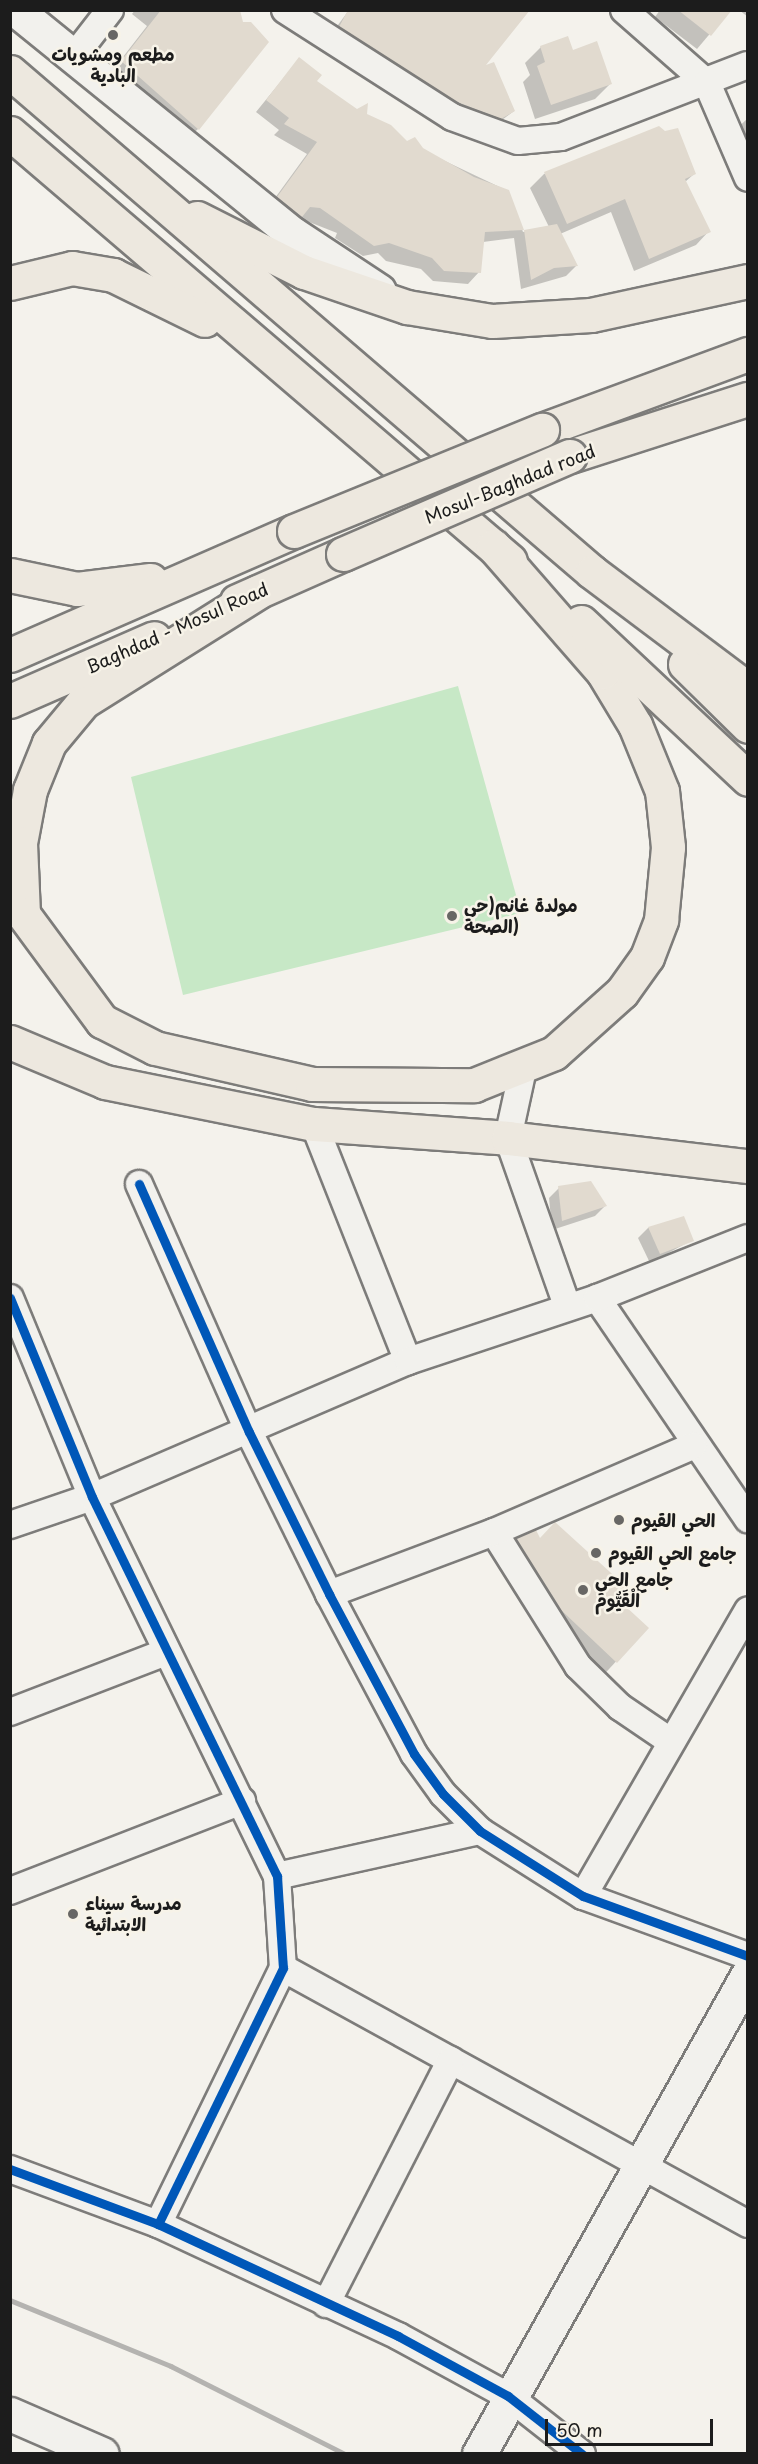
<!DOCTYPE html>
<meta charset="utf-8">
<style>
body{margin:0}
#map{position:relative;width:758px;height:2464px;overflow:hidden;background:#f4f2ec;font-family:"Playpen Sans","Playpen Sans Arabic",sans-serif}
div>[style]{position:absolute}
[style*='--x']{left:calc(var(--x)*1px);top:calc(var(--y)*1px);width:calc(var(--w)*1px);rotate:calc(var(--a)*1deg)}
.green>*{inset:0;background:#c7e8c6}
.shadow>*{inset:0;background:#0003}
.building>*{inset:0;background:#e1dacf}
.roads{filter:drop-shadow(2px 0 #7d7c7a) drop-shadow(-2px 0 #7d7c7a) drop-shadow(0 2px #7d7c7a) drop-shadow(0 -2px #7d7c7a)}
.street>*{height:26px;margin:-13px;padding:0 13px;transform-origin:13px;border-radius:13px;background:#f2f1ed}
.secondary>*{height:33px;margin:-16.5px;padding:0 16.5px;transform-origin:16.5px;border-radius:16.5px;background:#f2f1ed}
.highway>*{height:33px;margin:-16.5px;padding:0 16.5px;transform-origin:16.5px;border-radius:16.5px;background:#ede8df}
.rail>*{height:4.5px;margin:-2.25px;padding:0 2.25px;transform-origin:2.25px;border-radius:2.25px;background:#b4b3b0}
.bridges{filter:drop-shadow(2px 0 #7d7c7a) drop-shadow(-2px 0 #7d7c7a) drop-shadow(0 2px #7d7c7a) drop-shadow(0 -2px #7d7c7a)}
.highway-bridge>*{height:33px;margin:-16.5px;padding:0 16.5px;transform-origin:16.5px;border-radius:16.5px;background:#ede8df}
.cycleway>*{height:9px;margin:-4.5px;padding:0 4.5px;transform-origin:4.5px;border-radius:4.5px;background:#0057b8}
.dots>*{width:16px;height:16px;translate:-50% -50%;box-sizing:border-box;border:3px solid #f7f3e8;border-radius:50%}
span{translate:-50% -50%;white-space:nowrap;text-align:center;line-height:1.15;-webkit-text-stroke:5px #f7f3e8;paint-order:stroke}
.poi-label{font-size:18px;color:#1c1c1c;font-weight:700}
.left{translate:0 -50%;text-align:left}
.street-label{font-size:18px;color:#1c1c1c}
.frame{position:absolute;inset:0;border:12px solid #1c1c1c;pointer-events:none}
.scale{position:absolute;left:545px;top:2419px;width:168px;height:27px;box-sizing:border-box;border:3px solid #1c1c1c;border-top:0;padding-left:8px;font-size:18px;line-height:21px;white-space:nowrap;color:#1c1c1c;-webkit-text-stroke:4px #f7f3e8;paint-order:stroke}
</style>
<div id="map">
<div class="green">
<div style="clip-path:polygon(458px 686px,521px 913px,183px 995px,131px 777px)"></div>
</div>
<div class="shadow">
<div style="clip-path:polygon(135px 10px,235px 10px,198px 129px,184px 142px,109px 75px,147px 26px,132px 14px)"></div>
<div style="clip-path:polygon(349px 10px,482px 68px,514px 111px,487px 131px,327px 40px)"></div>
<div style="clip-path:polygon(660px 10px,730px 10px,697px 49px,655px 17px)"></div>
<div style="clip-path:polygon(739px 10px,748px 10px,748px 17px)"></div>
<div style="clip-path:polygon(541px 47px,572px 52px,610px 84px,595px 99px,535px 119px,523px 82px,530px 75px,525px 63px)"></div>
<div style="clip-path:polygon(299px 59px,315px 82px,407px 143px,508px 191px,523px 232px,549px 227px,530px 188px,544px 174px,659px 127px,694px 174px,685px 182px,709px 231px,696px 245px,634px 271px,611px 212px,560px 234px,576px 266px,566px 276px,521px 289px,514px 238px,483px 242px,479px 272px,468px 284px,433px 281px,421px 269px,386px 261px,378px 253px,363px 256px,335px 238px,337px 233px,299px 218px,290px 227px,267px 209px,307px 154px,274px 135px,279px 130px,256px 112px)"></div>
<div style="clip-path:polygon(748px 118px,748px 171px,732px 133px)"></div>
<div style="clip-path:polygon(559px 1188px,605px 1206px,595px 1216px,552px 1230px,549px 1198px)"></div>
<div style="clip-path:polygon(683px 1218px,692px 1240px,650px 1263px,638px 1238px,648px 1228px)"></div>
<div style="clip-path:polygon(517px 1540px,539px 1540px,647px 1628px,597px 1682px,497px 1560px)"></div>
</div>
<div class="building">
<div style="clip-path:polygon(161px 10px,240px 10px,243px 22px,251px 22px,269px 42px,199px 130px,121px 61px)"></div>
<div style="clip-path:polygon(348px 10px,530px 10px,486px 65px,494px 62px,515px 111px,501px 119px,455px 101px,339px 27px)"></div>
<div style="clip-path:polygon(678px 10px,732px 10px,711px 36px)"></div>
<div style="clip-path:polygon(568px 36px,573px 50px,597px 41px,612px 84px,551px 105px,537px 66px,545px 62px,540px 46px)"></div>
<div style="clip-path:polygon(299px 57px,322px 75px,317px 81px,357px 109px,368px 103px,367px 114px,391px 125px,407px 141px,415px 137px,423px 148px,474px 177px,509px 190px,524px 230px,485px 232px,481px 273px,444px 271px,432px 258px,389px 243px,374px 246px,320px 208px,310px 207px,302px 217px,277px 197px,317px 142px,284px 124px,289px 118px,266px 100px)"></div>
<div style="clip-path:polygon(659px 126px,665px 131px,678px 128px,696px 174px,685px 179px,711px 232px,649px 259px,625px 199px,567px 224px,544px 172px)"></div>
<div style="clip-path:polygon(557px 224px,578px 266px,554px 268px,531px 280px,524px 230px)"></div>
<div style="clip-path:polygon(591px 1181px,607px 1206px,562px 1221px,558px 1186px)"></div>
<div style="clip-path:polygon(684px 1216px,694px 1241px,660px 1254px,648px 1227px)"></div>
<div style="clip-path:polygon(555px 1522px,632px 1592px,623px 1604px,649px 1628px,617px 1663px,560px 1609px,516px 1539px,536px 1530px,540px 1538px)"></div>
</div>
<div class="roads">
<div class="street">
<div style="--x:285;--y:10;--w:198;--a:32.6"></div>
<div style="--x:452;--y:117;--w:70;--a:20"></div>
<div style="--x:518;--y:141;--w:43;--a:-5.3"></div>
<div style="--x:561;--y:137;--w:200;--a:-21.1"></div>
<div style="--x:624;--y:10;--w:111;--a:41.3"></div>
<div style="--x:707;--y:83;--w:103;--a:66.7"></div>
<div style="--x:72;--y:59;--w:62;--a:-52.2"></div>
<div style="--x:523;--y:1069;--w:71;--a:102.3"></div>
<div style="--x:508;--y:1138;--w:178;--a:70.6"></div>
<div style="--x:314;--y:1124;--w:255;--a:68.4"></div>
<div style="--x:139;--y:1184;--w:271;--a:66.1"></div>
<div style="--x:249;--y:1432;--w:181;--a:63.7"></div>
<div style="--x:329;--y:1594;--w:181;--a:62"></div>
<div style="--x:414;--y:1754;--w:49;--a:54.1"></div>
<div style="--x:443;--y:1794;--w:52;--a:45"></div>
<div style="--x:480;--y:1831;--w:122;--a:32.3"></div>
<div style="--x:583;--y:1896;--w:176;--a:20"></div>
<div style="--x:10;--y:1298;--w:215;--a:67.6"></div>
<div style="--x:92;--y:1497;--w:422;--a:64"></div>
<div style="--x:277;--y:1876;--w:92;--a:86.3"></div>
<div style="--x:283;--y:1968;--w:285;--a:116"></div>
<div style="--x:597;--y:1298;--w:268;--a:55.7"></div>
<div style="--x:10;--y:1525;--w:87;--a:-18.9"></div>
<div style="--x:92;--y:1497;--w:344;--a:-23.3"></div>
<div style="--x:408;--y:1361;--w:199;--a:-18.4"></div>
<div style="--x:597;--y:1298;--w:162;--a:-21.7"></div>
<div style="--x:494;--y:1532;--w:158;--a:57.9"></div>
<div style="--x:578;--y:1666;--w:59;--a:44.3"></div>
<div style="--x:620;--y:1707;--w:60;--a:34.2"></div>
<div style="--x:329;--y:1594;--w:176;--a:-20.6"></div>
<div style="--x:494;--y:1532;--w:217;--a:-23.4"></div>
<div style="--x:10;--y:1712;--w:165;--a:-21"></div>
<div style="--x:277;--y:1876;--w:208;--a:-12.5"></div>
<div style="--x:10;--y:1891;--w:249;--a:-21.2"></div>
<div style="--x:583;--y:1896;--w:330;--a:-60"></div>
<div style="--x:283;--y:1968;--w:531;--a:28.83"></div>
<div style="--x:10;--y:2169;--w:158;--a:20.4"></div>
<div style="--x:158;--y:2224;--w:265;--a:25"></div>
<div style="--x:398;--y:2336;--w:125;--a:28.6"></div>
<div style="--x:508;--y:2396;--w:94;--a:38.1"></div>
<div style="--x:326;--y:2304;--w:274;--a:-62.9"></div>
</div>
<div class="secondary">
<div style="--x:16;--y:10;--w:356;--a:39"></div>
<div style="--x:293;--y:234;--w:103;--a:33.5"></div>
<div style="--x:10;--y:2414;--w:100;--a:23.5"></div>
<div style="--x:479;--y:2454;--w:550;--a:-60.73"></div>
</div>
<div class="highway">
<div style="--x:10;--y:72;--w:767;--a:40.67"></div>
<div style="--x:592;--y:572;--w:195;--a:36.9"></div>
<div style="--x:10;--y:133;--w:658;--a:40.56"></div>
<div style="--x:197;--y:218;--w:120;--a:26.8"></div>
<div style="--x:304;--y:272;--w:109;--a:18.8"></div>
<div style="--x:407;--y:307;--w:86;--a:9.4"></div>
<div style="--x:492;--y:321;--w:99;--a:-3.5"></div>
<div style="--x:591;--y:315;--w:161;--a:-12.2"></div>
<div style="--x:10;--y:283;--w:64;--a:-13.6"></div>
<div style="--x:72;--y:268;--w:42;--a:9.7"></div>
<div style="--x:113;--y:275;--w:102;--a:26.1"></div>
<div style="--x:542;--y:430;--w:220;--a:-20.3"></div>
<div style="--x:570;--y:456;--w:187;--a:-17.8"></div>
<div style="--x:10;--y:575;--w:68;--a:11.8"></div>
<div style="--x:77;--y:589;--w:74;--a:-7"></div>
<div style="--x:258;--y:592;--w:205;--a:147.9"></div>
<div style="--x:84;--y:701;--w:55;--a:129.8"></div>
<div style="--x:49;--y:743;--w:51;--a:112"></div>
<div style="--x:30;--y:790;--w:54;--a:100.7"></div>
<div style="--x:20;--y:843;--w:71;--a:87.6"></div>
<div style="--x:23;--y:914;--w:133;--a:53.6"></div>
<div style="--x:102;--y:1021;--w:59;--a:27"></div>
<div style="--x:155;--y:1048;--w:161;--a:12.9"></div>
<div style="--x:312;--y:1084;--w:162;--a:0.4"></div>
<div style="--x:474;--y:1085;--w:86;--a:-21.8"></div>
<div style="--x:554;--y:1053;--w:91;--a:-41.9"></div>
<div style="--x:622;--y:992;--w:43;--a:-54.5"></div>
<div style="--x:647;--y:957;--w:40;--a:-69"></div>
<div style="--x:661;--y:920;--w:73;--a:-84.5"></div>
<div style="--x:668;--y:847;--w:56;--a:-96.1"></div>
<div style="--x:662;--y:791;--w:71;--a:-112.2"></div>
<div style="--x:635;--y:725;--w:62;--a:-121.1"></div>
<div style="--x:603;--y:672;--w:167;--a:-131.1"></div>
<div style="--x:237;--y:601;--w:116;--a:-23.9"></div>
<div style="--x:581;--y:622;--w:229;--a:43.2"></div>
<div style="--x:10;--y:655;--w:310;--a:-23.6"></div>
<div style="--x:685;--y:664;--w:88;--a:44.5"></div>
<div style="--x:10;--y:701;--w:157;--a:-23.6"></div>
<div style="--x:10;--y:1042;--w:103;--a:22.8"></div>
<div style="--x:105;--y:1082;--w:213;--a:11.4"></div>
<div style="--x:314;--y:1124;--w:195;--a:4.1"></div>
<div style="--x:508;--y:1138;--w:242;--a:6.7"></div>
</div>
</div>
<div class="rail">
<div style="--x:10;--y:2300;--w:174;--a:22.3"></div>
<div style="--x:171;--y:2366;--w:195;--a:26.8"></div>
</div>
<div class="bridges">
<div class="highway-bridge">
<div style="--x:294;--y:531;--w:268;--a:-22.2"></div>
<div style="--x:343;--y:554;--w:247;--a:-23.4"></div>
</div>
</div>
<div class="cycleway">
<div style="--x:139;--y:1184;--w:271;--a:66.1"></div>
<div style="--x:249;--y:1432;--w:181;--a:63.7"></div>
<div style="--x:329;--y:1594;--w:181;--a:62"></div>
<div style="--x:414;--y:1754;--w:49;--a:54.1"></div>
<div style="--x:443;--y:1794;--w:52;--a:45"></div>
<div style="--x:480;--y:1831;--w:122;--a:32.3"></div>
<div style="--x:583;--y:1896;--w:176;--a:20"></div>
<div style="--x:10;--y:1298;--w:215;--a:67.6"></div>
<div style="--x:92;--y:1497;--w:422;--a:64"></div>
<div style="--x:277;--y:1876;--w:92;--a:86.3"></div>
<div style="--x:283;--y:1968;--w:285;--a:116"></div>
<div style="--x:10;--y:2169;--w:158;--a:20.4"></div>
<div style="--x:158;--y:2224;--w:265;--a:25"></div>
<div style="--x:398;--y:2336;--w:125;--a:28.6"></div>
<div style="--x:508;--y:2396;--w:94;--a:38.1"></div>
</div>
<div class="dots">
<div style="left:113px;top:35px;background:#686765"></div>
<div style="left:452px;top:916px;background:#686765"></div>
<div style="left:619px;top:1520px;background:#686765"></div>
<div style="left:596px;top:1553px;background:#686765"></div>
<div style="left:583px;top:1590px;background:#686765"></div>
<div style="left:73px;top:1914px;background:#686765"></div>
</div>
<div class="poi-label">
<span style="left:113px;top:65px">مطعم ومشويات<br>البادية</span>
<span class="left" style="left:464px;top:916px">مولدة غانم(حي<br>الصحة)</span>
<span class="left" style="left:631px;top:1520px">الحي القيوم</span>
<span class="left" style="left:608px;top:1553px">جامع الحي القيوم</span>
<span class="left" style="left:595px;top:1590px">جامع الحي<br>الْقَيُّوم</span>
<span class="left" style="left:85px;top:1914px">مدرسة سيناء<br>الابتدائية</span>
</div>
<div class="street-label">
<span style="left:510px;top:484px;rotate:-22deg">Mosul-Baghdad road</span>
<span style="left:177px;top:628px;rotate:-24deg">Baghdad - Mosul Road</span>
</div>
<div class="frame"></div>
<div class="scale">50 m</div>
</div>
